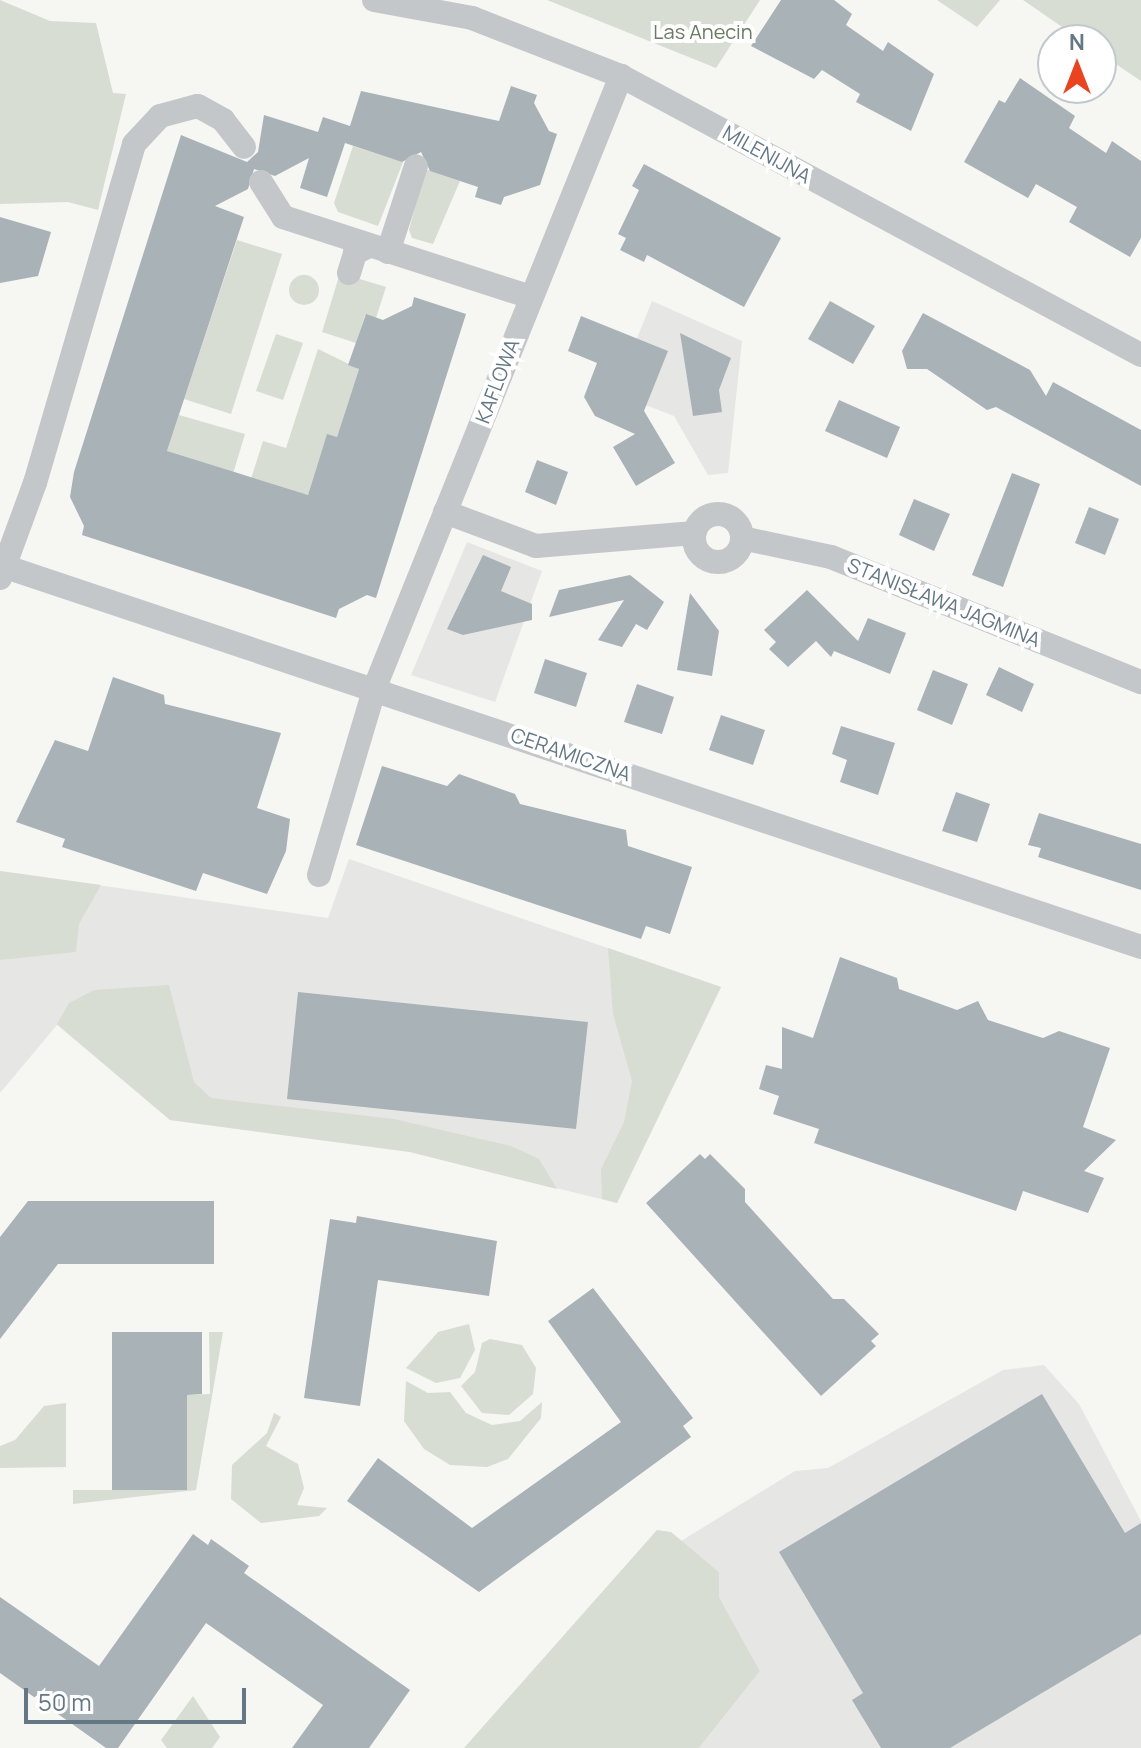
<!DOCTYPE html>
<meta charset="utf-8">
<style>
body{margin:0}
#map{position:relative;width:1141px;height:1748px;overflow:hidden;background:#f6f6f2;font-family:Manrope,sans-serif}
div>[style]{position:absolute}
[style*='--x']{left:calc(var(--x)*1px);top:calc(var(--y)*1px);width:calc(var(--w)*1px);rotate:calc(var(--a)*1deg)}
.built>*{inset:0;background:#e6e7e5}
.green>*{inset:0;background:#d7ddd3}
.round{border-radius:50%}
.building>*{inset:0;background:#a9b2b7}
.minor>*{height:24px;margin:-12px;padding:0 12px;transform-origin:12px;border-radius:12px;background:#c3c7ca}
.minor>.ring{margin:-12px;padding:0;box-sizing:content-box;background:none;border:24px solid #c3c7ca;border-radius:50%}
span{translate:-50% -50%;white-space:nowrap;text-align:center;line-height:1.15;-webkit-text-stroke:8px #fff;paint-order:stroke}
.park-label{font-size:20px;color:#697b63}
.street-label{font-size:20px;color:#647784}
.north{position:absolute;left:1037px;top:24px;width:80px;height:80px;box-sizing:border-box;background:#fff;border:2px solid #c1c9ce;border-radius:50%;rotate:0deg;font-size:22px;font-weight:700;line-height:32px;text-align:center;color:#647784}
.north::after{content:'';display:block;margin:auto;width:28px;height:36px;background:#e9431f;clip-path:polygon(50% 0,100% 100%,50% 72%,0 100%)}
.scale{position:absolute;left:24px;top:1688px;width:222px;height:36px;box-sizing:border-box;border:4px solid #647784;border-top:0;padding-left:10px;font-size:24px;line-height:28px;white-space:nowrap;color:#647784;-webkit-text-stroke:6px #fff;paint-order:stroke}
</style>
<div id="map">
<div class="built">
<div style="clip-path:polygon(652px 301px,742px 341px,728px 473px,708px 475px,674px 416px,615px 393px)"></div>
<div style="clip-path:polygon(467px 542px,542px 571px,495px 702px,411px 675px)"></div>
<div style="clip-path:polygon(349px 859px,721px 987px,617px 1203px,410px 1152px,170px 1120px,57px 1025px,0 1093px,0 871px,328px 918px)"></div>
<div style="clip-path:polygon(1044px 1365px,1079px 1404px,1141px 1521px,1141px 1748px,699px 1748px,760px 1671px,719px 1597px,719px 1572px,681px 1541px,795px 1471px,828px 1468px,1003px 1370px)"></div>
</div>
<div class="green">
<div style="clip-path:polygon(0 0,50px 21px,96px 23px,113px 93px,126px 94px,98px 210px,68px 202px,0 204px)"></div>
<div style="clip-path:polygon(547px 0,760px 0,716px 68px)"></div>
<div style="clip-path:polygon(937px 0,1000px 0,977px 27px)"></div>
<div style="clip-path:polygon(1023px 0,1141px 0,1141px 81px,1101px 54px,1101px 40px,1081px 40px)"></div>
<div style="clip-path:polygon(353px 146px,403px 162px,378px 226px,338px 212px,334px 203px)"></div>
<div style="clip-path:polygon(425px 169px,460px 181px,433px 244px,412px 238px,409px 230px)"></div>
<div style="clip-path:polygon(237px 240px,282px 254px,231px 414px,184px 399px)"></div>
<div style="clip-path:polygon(340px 273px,386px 287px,376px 318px,365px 315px,356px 343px,322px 332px)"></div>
<div class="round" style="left:289px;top:275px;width:30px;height:30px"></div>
<div style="clip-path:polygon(276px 334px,303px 343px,283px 400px,256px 391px)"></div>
<div style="clip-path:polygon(318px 349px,359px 369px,337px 437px,327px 435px,308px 495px,250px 482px,263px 441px,286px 448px)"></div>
<div style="clip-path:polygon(179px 415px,245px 434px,232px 477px,167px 451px)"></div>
<div style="clip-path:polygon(0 871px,101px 885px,79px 924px,76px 952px,0 960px)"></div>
<div style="clip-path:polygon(608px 948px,721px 987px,617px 1203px,602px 1199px,601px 1169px,624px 1122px,632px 1081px,613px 1014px)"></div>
<div style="clip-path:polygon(169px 985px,194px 1082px,211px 1098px,394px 1119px,511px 1146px,539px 1159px,557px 1189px,410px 1152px,170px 1120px,57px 1024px,69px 1003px,94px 990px)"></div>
<div style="clip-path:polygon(469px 1324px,475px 1350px,460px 1378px,436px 1383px,406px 1368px,438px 1332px)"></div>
<div style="clip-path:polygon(209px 1332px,223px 1332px,196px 1490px,73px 1504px,73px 1490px,187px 1490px,187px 1395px,210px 1394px)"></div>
<div style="clip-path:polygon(490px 1339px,522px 1345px,536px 1368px,533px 1394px,509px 1415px,482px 1413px,461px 1386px,475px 1372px,482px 1343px)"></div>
<div style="clip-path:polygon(406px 1381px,428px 1393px,450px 1392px,466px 1413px,492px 1425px,520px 1421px,542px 1402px,541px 1418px,508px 1459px,487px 1467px,450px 1465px,424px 1449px,404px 1421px)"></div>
<div style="clip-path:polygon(66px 1403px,66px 1467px,0 1468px,0 1446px,15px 1440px,44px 1406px)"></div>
<div style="clip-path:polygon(274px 1413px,281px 1417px,266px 1446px,298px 1464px,304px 1488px,297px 1505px,327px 1508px,319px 1516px,261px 1523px,231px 1499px,232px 1465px,267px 1433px)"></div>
<div style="clip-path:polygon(657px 1530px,671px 1532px,719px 1572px,719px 1597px,760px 1671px,699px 1748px,464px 1748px)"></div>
<div style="clip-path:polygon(193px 1696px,220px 1737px,212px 1748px,167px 1748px,161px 1740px)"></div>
</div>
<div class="building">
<div style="clip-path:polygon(781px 0,834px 0,852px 14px,846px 25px,883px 51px,888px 42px,934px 74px,911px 131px,856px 102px,860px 94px,822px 70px,814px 79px,751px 46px)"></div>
<div style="clip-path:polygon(1020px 78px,1075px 116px,1069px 128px,1106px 153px,1112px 141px,1141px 161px,1141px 238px,1130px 257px,1069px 222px,1077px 207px,1036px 184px,1028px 198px,964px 162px,999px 100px,1005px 103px)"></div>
<div style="clip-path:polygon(511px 86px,537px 95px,534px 103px,549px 131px,557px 134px,540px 185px,504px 197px,501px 205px,475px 197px,478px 187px,430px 171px,421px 152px,402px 162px,345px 143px,327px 197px,300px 188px,309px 158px,275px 176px,254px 169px,248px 189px,215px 206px,244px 217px,167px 451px,308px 495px,327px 434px,337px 437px,359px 369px,348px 365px,366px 314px,383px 320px,412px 306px,414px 297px,466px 314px,376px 598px,367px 595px,339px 609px,336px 618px,82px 535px,84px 526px,70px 497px,74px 472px,181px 135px,247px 162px,258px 152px,264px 115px,318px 132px,323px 117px,350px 126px,361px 91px,499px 121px)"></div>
<div style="clip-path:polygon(644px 164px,781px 238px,744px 307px,647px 255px,644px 262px,620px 250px,626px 238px,618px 234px,639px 190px,632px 186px)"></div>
<div style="clip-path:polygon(0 217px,51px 232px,38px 276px,0 283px)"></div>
<div style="clip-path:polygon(830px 301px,875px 326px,853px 364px,808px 339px)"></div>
<div style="clip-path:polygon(923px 313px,1030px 370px,1046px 396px,1053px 382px,1141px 430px,1141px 486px,996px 407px,987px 410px,927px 369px,907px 369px,902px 351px)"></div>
<div style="clip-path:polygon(581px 316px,668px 351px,644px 411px,675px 463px,636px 486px,613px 447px,635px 434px,595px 416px,584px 397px,597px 363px,568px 351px)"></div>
<div style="clip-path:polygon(680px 333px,731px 358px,719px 390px,722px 412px,693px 416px)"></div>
<div style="clip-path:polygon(839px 400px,900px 427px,887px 458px,825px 431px)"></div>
<div style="clip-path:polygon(537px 460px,568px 472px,556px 505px,525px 492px)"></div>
<div style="clip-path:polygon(1012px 473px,1040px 484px,1003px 587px,972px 575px)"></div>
<div style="clip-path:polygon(914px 499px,950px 514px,934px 551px,899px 535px)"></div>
<div style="clip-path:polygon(1089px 507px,1119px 519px,1105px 555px,1075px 543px)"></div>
<div style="clip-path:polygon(483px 555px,511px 567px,501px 591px,532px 604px,532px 620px,463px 635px,447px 629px)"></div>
<div style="clip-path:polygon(630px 575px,664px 602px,647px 630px,636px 624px,622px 647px,598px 640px,624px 600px,549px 617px,559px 590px)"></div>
<div style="clip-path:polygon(807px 590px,858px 641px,868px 618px,906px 633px,890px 674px,834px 651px,831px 657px,816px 641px,788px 667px,769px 649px,776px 642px,764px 630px)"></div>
<div style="clip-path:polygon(690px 593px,719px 631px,712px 676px,677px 670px)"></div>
<div style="clip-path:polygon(545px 659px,587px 673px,576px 707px,534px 693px)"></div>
<div style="clip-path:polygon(999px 667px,1034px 684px,1022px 712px,986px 695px)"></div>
<div style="clip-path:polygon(933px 670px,968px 684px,952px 725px,917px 710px)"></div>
<div style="clip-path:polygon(113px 677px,164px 695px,165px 704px,281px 733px,257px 808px,290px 819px,286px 851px,267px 894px,203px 873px,196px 891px,62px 847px,65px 839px,16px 822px,55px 740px,88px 751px)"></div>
<div style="clip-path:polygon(637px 684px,674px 697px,662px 734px,624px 722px)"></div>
<div style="clip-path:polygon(721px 715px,765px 730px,753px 765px,709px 750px)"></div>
<div style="clip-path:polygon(841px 726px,895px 743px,878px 795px,840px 782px,847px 760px,832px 754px)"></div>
<div style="clip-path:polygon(382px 766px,447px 786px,459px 774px,515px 794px,520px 804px,626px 830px,628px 846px,692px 867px,670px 934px,646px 926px,641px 939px,356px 845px)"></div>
<div style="clip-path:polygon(956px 792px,990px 804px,977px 842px,942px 831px)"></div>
<div style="clip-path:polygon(1039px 813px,1141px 844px,1141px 890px,1038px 857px,1041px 848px,1028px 845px)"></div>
<div style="clip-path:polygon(840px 957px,897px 978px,899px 989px,957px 1010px,978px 1001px,988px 1020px,1043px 1038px,1059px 1031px,1110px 1048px,1083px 1127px,1116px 1140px,1084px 1171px,1104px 1178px,1088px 1213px,1023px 1191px,1016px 1211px,814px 1143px,819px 1129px,773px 1114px,779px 1096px,759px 1089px,766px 1065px,782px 1069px,782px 1027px,813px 1038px)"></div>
<div style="clip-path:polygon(298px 992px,588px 1022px,576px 1129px,287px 1099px)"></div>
<div style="clip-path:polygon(700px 1154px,705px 1159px,710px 1154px,745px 1189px,745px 1202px,833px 1299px,844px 1299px,879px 1334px,871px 1341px,876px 1346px,821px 1396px,646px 1203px)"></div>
<div style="clip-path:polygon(28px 1201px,214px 1201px,214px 1264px,58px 1264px,0 1339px,0 1237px)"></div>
<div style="clip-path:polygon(357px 1216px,497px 1241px,489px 1296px,378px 1280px,360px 1406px,304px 1398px,330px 1219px,356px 1223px)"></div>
<div style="clip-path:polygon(593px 1288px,693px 1418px,683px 1426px,691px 1437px,479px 1592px,347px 1501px,378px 1458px,472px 1528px,621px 1422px,548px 1321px)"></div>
<div style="clip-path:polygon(112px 1332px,202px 1332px,202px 1394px,187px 1395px,187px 1490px,112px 1490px)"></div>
<div style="clip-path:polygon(1042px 1394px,1125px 1533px,1141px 1523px,1141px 1634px,950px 1748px,881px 1748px,852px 1700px,863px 1693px,779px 1552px)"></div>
<div style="clip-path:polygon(193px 1534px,208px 1545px,211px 1539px,249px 1566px,244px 1573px,410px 1690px,369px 1748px,292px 1748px,323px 1705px,206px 1623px,118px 1748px,106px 1748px,0 1673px,0 1597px,99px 1666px)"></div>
</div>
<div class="minor">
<div style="--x:374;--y:0;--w:100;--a:10.4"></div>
<div style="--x:472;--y:18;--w:160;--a:21.3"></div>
<div style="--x:621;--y:76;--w:590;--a:28.22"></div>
<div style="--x:261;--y:182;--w:41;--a:57.8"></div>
<div style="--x:283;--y:217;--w:260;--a:17.9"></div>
<div style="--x:388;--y:252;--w:90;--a:-72"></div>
<div style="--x:349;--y:273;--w:21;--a:-73"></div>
<div style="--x:355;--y:253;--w:16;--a:-27"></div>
<div style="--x:445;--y:512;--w:97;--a:20.5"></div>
<div style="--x:536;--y:546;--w:159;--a:-4.7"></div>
<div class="ring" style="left:694px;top:514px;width:24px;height:24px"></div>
<div style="--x:742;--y:538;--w:91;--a:12.1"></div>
<div style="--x:831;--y:557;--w:334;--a:22"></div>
<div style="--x:0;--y:565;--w:1203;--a:18.51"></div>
<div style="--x:0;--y:578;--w:101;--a:-69.8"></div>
<div style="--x:35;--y:483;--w:353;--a:-73.7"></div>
<div style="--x:134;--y:144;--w:38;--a:-47"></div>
<div style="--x:160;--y:116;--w:39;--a:-15"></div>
<div style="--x:198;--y:106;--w:29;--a:29"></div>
<div style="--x:223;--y:120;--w:34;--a:52"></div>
<div style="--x:319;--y:875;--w:196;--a:-73.4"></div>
<div style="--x:375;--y:687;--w:659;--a:-68.07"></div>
</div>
<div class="park-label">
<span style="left:703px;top:31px">Las Anecin</span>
</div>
<div class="street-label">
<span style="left:767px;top:154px;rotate:29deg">MILENIJNA</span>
<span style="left:497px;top:381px;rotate:-69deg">KAFLOWA</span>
<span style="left:944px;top:602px;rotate:22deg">STANISŁAWA JAGMINA</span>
<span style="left:571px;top:754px;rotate:19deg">CERAMICZNA</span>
</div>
<div class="north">N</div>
<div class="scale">50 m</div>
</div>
